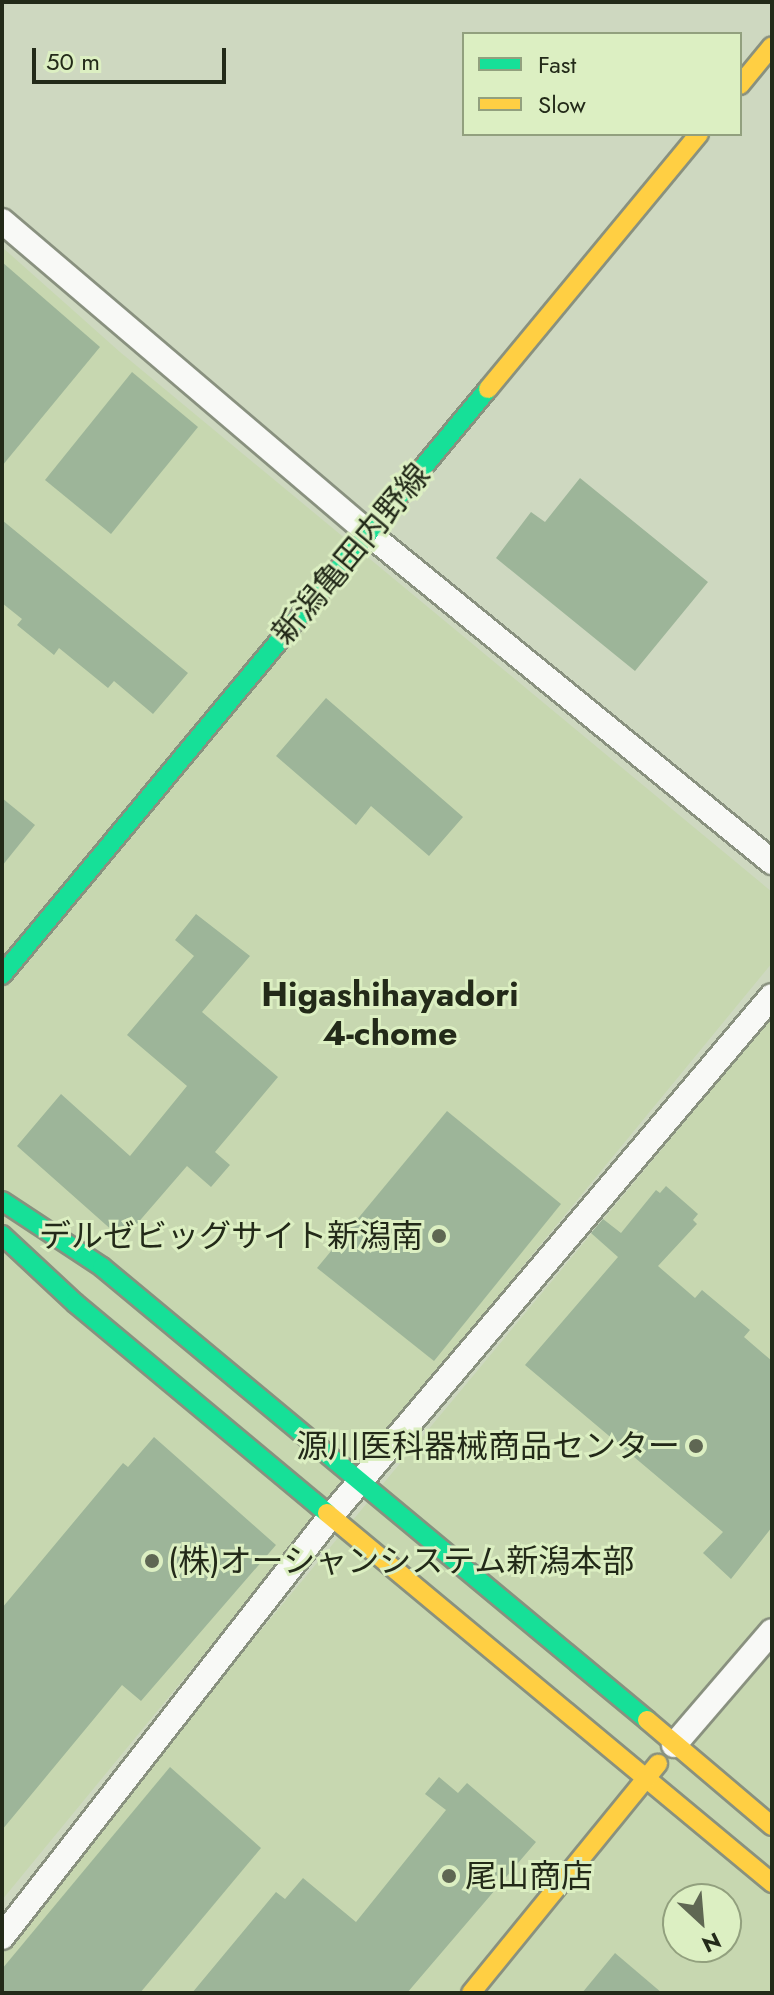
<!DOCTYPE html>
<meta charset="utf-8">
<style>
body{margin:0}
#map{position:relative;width:774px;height:1995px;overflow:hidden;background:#ced8c0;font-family:Jost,"Noto Sans JP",sans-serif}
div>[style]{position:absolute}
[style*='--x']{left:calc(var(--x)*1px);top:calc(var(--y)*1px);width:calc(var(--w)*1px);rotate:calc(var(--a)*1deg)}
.built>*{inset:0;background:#c7d7b0}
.building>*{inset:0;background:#9db599}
.roads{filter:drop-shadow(2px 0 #89917f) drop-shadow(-2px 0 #89917f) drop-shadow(0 2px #89917f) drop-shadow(0 -2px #89917f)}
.street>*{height:24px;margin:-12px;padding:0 12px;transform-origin:12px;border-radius:12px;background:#f8f9f6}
.fast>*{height:18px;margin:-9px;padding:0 9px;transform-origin:9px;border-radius:9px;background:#16e098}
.slow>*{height:18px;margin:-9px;padding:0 9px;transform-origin:9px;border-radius:9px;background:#ffcf43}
.dots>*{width:22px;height:22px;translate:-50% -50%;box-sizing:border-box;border:4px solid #dcefc2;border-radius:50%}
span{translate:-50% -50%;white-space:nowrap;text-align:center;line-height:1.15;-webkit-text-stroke:6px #dcefc2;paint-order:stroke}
.street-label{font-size:32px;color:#232a19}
.poi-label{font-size:32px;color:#232a19}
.right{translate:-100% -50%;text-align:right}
.left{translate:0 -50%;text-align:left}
.neighbourhood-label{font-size:34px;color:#232a19;font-weight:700}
.frame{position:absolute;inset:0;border:4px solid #232a19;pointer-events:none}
.legend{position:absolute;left:462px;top:32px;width:280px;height:104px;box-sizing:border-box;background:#dcefc2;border:2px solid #92a07e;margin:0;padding:10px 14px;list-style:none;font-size:24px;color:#232a19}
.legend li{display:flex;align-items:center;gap:16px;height:40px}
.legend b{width:40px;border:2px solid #92a07e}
.north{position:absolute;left:662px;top:1883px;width:80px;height:80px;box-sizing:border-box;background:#dcefc2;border:2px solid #92a07e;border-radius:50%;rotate:154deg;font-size:22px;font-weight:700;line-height:32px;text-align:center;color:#232a19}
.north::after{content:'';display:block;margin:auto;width:28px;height:36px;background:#5f6753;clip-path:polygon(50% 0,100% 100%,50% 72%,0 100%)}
.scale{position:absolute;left:32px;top:48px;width:194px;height:36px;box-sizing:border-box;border:4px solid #232a19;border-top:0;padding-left:10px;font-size:24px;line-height:28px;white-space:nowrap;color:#232a19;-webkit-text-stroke:6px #dcefc2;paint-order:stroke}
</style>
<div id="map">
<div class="built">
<div style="clip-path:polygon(2px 247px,120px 352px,772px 892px,772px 963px,2px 1900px)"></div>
<div style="clip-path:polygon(evenodd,772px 1017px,772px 1993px,2px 1993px,2px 1941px,772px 1017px,678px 1899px,726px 1899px,726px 1947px,678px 1947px,678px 1899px)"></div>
</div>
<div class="building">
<div style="clip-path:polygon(2px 262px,100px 347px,2px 466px)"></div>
<div style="clip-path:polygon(132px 372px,198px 427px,111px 534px,45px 480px)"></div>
<div style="clip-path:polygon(580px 478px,708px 582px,635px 671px,496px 558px,531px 512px,545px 522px)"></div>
<div style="clip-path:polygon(2px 520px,188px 673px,153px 714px,114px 681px,108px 688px,59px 648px,54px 655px,17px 625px,22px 619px,2px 603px)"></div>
<div style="clip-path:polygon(326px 698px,463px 817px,429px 856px,371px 806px,356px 825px,276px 756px)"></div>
<div style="clip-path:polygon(2px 798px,35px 825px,2px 866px)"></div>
<div style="clip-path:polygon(196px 914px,250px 956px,202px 1012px,278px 1077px,215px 1152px,230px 1165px,211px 1187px,187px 1166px,123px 1240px,17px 1146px,61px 1094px,130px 1156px,187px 1086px,127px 1035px,194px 956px,175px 940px)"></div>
<div style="clip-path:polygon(447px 1111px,561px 1204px,434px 1361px,317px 1268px)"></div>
<div style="clip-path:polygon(666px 1186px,698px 1214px,693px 1220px,697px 1224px,658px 1266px,695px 1298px,702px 1290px,750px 1330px,744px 1337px,772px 1361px,772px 1527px,731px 1579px,703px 1553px,723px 1532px,525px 1365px,618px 1257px,591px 1233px,603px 1219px,621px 1233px,656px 1190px,660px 1193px)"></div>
<div style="clip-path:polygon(154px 1437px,276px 1545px,141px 1701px,122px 1685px,2px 1830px,2px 1608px,123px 1463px,128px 1467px)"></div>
<div style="clip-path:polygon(170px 1767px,261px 1848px,140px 1993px,2px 1993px,2px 1969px)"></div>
<div style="clip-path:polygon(439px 1777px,458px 1793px,467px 1783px,536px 1842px,407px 1993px,192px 1993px,276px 1892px,285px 1899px,303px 1878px,356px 1922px,446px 1810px,425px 1794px)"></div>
<div style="clip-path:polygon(615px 1953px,662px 1993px,582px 1993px)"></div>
</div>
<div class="roads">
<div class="street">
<div style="--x:2;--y:221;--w:481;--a:40.4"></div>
<div style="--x:368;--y:533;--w:521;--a:39.16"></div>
<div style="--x:674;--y:1745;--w:150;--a:-49.3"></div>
<div style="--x:2;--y:1937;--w:533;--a:-52.01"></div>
<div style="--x:330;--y:1517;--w:683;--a:-49.69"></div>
</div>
<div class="fast">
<div style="--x:2;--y:975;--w:761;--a:-50.33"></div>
<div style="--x:2;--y:1201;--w:120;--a:33.4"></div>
<div style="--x:102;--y:1267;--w:709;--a:39.73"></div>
<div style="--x:2;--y:1235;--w:100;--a:43"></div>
<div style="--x:75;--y:1303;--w:328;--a:39.8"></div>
</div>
<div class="slow">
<div style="--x:740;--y:85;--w:50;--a:-50.6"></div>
<div style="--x:488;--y:389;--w:331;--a:-50.4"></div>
<div style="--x:327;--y:1513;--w:579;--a:39.74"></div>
<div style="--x:647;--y:1720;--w:164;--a:40.3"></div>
<div style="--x:471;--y:1993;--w:296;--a:-50.8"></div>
</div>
</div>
<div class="dots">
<div style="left:439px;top:1236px;background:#5f6753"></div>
<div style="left:696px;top:1446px;background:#5f6753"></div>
<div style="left:152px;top:1561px;background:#5f6753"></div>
<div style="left:449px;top:1876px;background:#5f6753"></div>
</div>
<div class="street-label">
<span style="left:351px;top:554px;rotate:-50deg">新潟亀田内野線</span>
</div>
<div class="poi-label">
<span class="right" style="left:423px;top:1236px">デルゼビッグサイト新潟南</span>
<span class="right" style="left:680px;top:1446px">源川医科器械商品センター</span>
<span class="left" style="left:168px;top:1561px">(株)オーシャンシステム新潟本部</span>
<span class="left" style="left:465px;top:1876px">尾山商店</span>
</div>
<div class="neighbourhood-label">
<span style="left:390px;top:1014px">Higashihayadori<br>4-chome</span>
</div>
<div class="frame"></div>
<ul class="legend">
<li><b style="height:10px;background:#16e098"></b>Fast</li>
<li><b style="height:10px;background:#ffcf43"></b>Slow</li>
</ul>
<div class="north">N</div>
<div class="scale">50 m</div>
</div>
